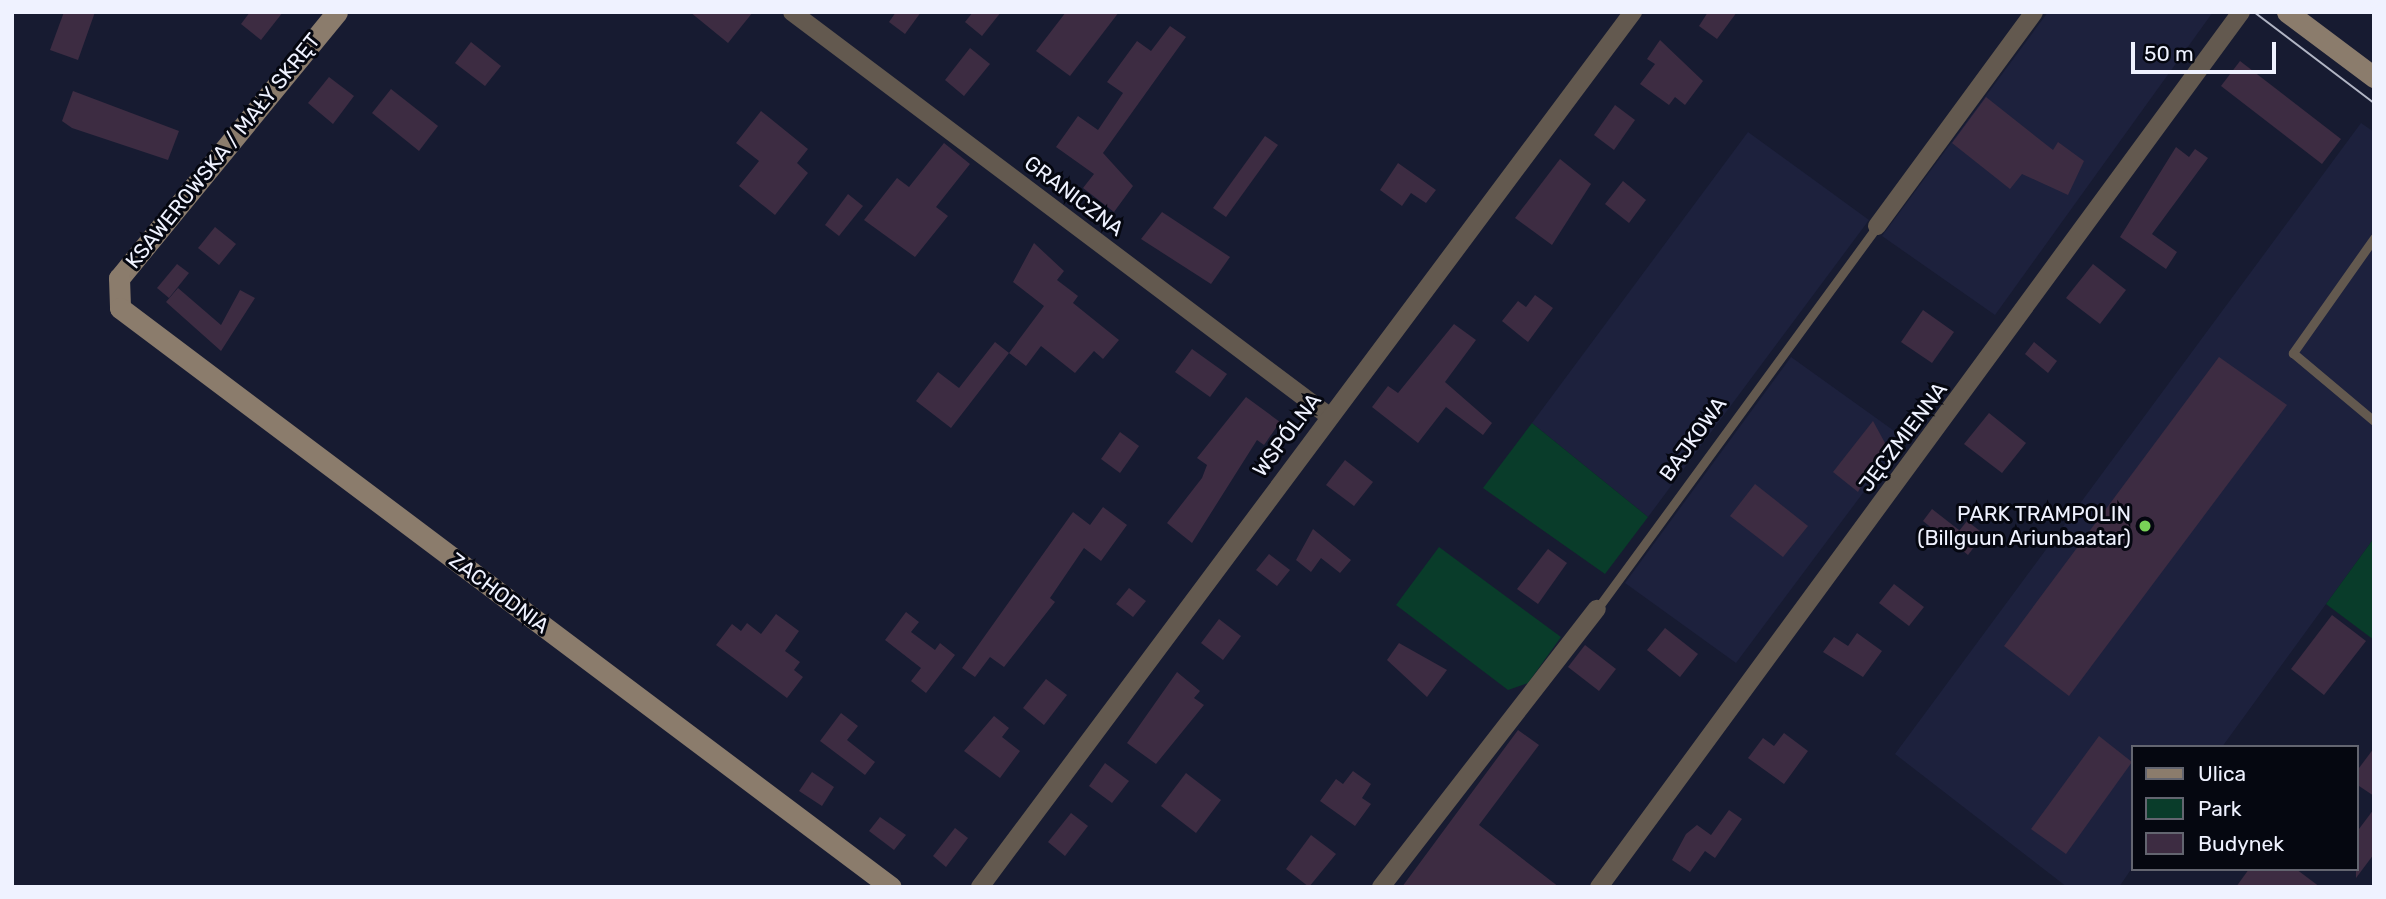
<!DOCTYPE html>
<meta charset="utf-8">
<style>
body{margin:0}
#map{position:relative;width:2386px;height:899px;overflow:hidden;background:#171b31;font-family:Rubik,sans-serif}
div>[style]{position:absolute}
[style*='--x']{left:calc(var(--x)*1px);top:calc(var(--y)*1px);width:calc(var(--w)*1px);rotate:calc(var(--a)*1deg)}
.built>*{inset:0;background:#1d213d}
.green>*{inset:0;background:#093c2a}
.building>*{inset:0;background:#3d2c42}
.lane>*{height:9px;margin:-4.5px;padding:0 4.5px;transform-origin:4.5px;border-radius:4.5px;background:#63594f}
.street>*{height:18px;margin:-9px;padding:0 9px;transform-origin:9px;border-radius:9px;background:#63594f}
.secondary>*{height:21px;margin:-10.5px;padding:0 10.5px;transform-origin:10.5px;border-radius:10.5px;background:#8b7c6c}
.tram>*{height:2px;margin:-1px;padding:0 1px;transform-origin:1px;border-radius:1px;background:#b1b5c4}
.dots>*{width:19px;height:19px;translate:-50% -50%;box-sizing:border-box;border:4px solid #050710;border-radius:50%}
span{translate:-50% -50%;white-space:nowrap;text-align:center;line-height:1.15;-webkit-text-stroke:6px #050710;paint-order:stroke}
.street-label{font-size:21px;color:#eff2ff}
.poi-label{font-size:21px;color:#eff2ff}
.right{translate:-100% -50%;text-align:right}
.frame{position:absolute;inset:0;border:14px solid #eff2ff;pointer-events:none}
.legend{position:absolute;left:2131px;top:745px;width:228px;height:126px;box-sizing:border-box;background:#050710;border:2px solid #636570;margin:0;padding:9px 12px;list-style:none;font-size:21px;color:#eff2ff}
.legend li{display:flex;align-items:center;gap:14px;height:35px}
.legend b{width:35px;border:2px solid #636570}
.scale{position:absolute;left:2131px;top:42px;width:145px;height:32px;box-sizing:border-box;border:4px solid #eff2ff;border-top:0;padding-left:9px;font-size:21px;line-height:24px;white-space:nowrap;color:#eff2ff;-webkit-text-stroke:5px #050710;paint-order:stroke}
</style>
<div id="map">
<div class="built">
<div style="clip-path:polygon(2048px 12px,2213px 12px,1995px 315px,1882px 236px)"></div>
<div style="clip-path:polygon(2361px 123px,2374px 132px,2374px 538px,2222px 747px,2132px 747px,2132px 868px,2119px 887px,2067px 887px,1895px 754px)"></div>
<div style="clip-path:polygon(1748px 132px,1869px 220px,1648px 517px,1532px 423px)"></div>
<div style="clip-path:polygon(1791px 357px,1904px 438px,1736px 663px,1625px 583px)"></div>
</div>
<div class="green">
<div style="clip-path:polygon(1532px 423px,1648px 517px,1605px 574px,1483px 488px)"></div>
<div style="clip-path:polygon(2374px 538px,2374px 640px,2326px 604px)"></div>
<div style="clip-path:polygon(1439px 547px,1561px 637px,1528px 683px,1508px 690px,1396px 605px)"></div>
</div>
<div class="building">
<div style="clip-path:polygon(64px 12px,95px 12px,78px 60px,50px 50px)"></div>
<div style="clip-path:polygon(250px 12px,283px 12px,261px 40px,241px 24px)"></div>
<div style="clip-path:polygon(690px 12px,753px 12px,728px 43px)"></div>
<div style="clip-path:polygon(896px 12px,921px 12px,905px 34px,889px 22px)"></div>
<div style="clip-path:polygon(973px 12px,1001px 12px,982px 36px,965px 22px)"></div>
<div style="clip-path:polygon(1066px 12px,1119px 12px,1070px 76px,1036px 51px)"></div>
<div style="clip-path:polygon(1708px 12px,1737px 12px,1717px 39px,1699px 26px)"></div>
<div style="clip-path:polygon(1170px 26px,1186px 37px,1103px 153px,1133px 186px,1114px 212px,1083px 188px,1094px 174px,1056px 147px,1078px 116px,1098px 130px,1123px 93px,1107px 82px,1137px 41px,1151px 51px)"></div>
<div style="clip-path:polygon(1660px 40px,1703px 81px,1685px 105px,1675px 97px,1669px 105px,1640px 84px,1655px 64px,1647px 59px)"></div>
<div style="clip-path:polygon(471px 42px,501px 66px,485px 86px,455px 63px)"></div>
<div style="clip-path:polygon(970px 48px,990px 64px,964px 96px,945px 80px)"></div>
<div style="clip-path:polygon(2240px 61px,2341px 139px,2322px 164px,2221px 86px)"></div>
<div style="clip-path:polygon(329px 77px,354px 96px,333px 124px,308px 103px)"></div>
<div style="clip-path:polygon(391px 89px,438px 126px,419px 151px,372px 113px)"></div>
<div style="clip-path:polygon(73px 91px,179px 131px,168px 160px,72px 128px,62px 121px)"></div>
<div style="clip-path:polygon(1986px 97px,2053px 150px,2058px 142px,2084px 161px,2068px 195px,2022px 174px,2010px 189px,1952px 143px)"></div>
<div style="clip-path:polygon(1615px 105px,1635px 120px,1614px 150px,1594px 135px)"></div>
<div style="clip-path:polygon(761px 111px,808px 149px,797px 163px,808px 173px,775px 215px,739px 186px,759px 161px,736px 143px)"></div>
<div style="clip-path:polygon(1265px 136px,1278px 145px,1226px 217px,1213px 208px)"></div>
<div style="clip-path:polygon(944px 143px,970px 164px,936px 207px,948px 216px,915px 257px,864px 220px,897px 178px,909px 187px)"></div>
<div style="clip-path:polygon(2176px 147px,2189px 157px,2195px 149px,2208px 158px,2152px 234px,2177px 252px,2166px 269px,2120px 237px)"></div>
<div style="clip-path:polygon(1560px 159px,1591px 184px,1552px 245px,1515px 218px)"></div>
<div style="clip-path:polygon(1398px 163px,1436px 190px,1426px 203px,1411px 193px,1402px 206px,1380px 190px)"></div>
<div style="clip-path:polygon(1623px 181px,1646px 200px,1629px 223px,1605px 204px)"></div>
<div style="clip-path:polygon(848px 194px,863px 206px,839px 236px,825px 225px)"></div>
<div style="clip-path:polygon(1162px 212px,1230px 257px,1211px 284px,1141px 239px)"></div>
<div style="clip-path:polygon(215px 227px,236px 244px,219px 265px,198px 248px)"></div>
<div style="clip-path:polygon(1034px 243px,1064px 271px,1057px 280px,1078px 296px,1073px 303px,1119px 340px,1103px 359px,1094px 351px,1075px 373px,1041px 346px,1026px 366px,1009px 353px,1044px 306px,1013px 282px)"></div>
<div style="clip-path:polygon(177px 264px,189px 273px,169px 298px,157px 288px)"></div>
<div style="clip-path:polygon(2093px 264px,2126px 290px,2100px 324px,2066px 298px)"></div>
<div style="clip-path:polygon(178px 288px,221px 325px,240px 290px,255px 298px,221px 351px,166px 302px)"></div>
<div style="clip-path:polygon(1535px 295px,1553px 308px,1528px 342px,1502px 321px,1518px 301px,1526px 307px)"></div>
<div style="clip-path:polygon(1923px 310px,1954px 332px,1932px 363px,1901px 342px)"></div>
<div style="clip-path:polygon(1454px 324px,1476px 340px,1445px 382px,1492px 423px,1483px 435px,1446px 407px,1418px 443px,1372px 407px,1388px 386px,1398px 393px)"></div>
<div style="clip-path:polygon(995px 342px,1009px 353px,951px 428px,916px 401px,938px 372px,959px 388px)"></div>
<div style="clip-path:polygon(2034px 342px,2057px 361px,2048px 373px,2025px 354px)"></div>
<div style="clip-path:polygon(1192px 349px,1227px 374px,1210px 397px,1175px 372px)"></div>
<div style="clip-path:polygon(2219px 357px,2287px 405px,2069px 696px,2004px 646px)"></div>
<div style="clip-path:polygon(1246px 397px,1280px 422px,1264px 445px,1257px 440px,1192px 543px,1167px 523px,1202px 478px,1207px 465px,1197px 458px)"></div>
<div style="clip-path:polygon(1989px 413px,2026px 443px,2002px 473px,1964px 444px)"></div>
<div style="clip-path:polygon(1873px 421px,1885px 443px,1858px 492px,1833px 472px)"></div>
<div style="clip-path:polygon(1120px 432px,1139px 446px,1120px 473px,1101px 459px)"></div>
<div style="clip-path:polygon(1345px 460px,1373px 482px,1354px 506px,1326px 485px)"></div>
<div style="clip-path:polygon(1755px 484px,1808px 526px,1783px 557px,1730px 516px)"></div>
<div style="clip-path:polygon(1103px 507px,1127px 525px,1101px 561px,1084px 548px,1050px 598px,1055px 602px,1004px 667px,990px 657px,975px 677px,962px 668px,1073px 512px,1090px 525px)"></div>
<div style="clip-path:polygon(1932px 509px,1959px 530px,1949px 542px,1923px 521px)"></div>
<div style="clip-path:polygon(1967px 521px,1984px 534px,1968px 555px,1951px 541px)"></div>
<div style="clip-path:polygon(1313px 529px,1351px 560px,1340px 573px,1321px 558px,1311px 572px,1296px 560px)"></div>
<div style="clip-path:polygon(1548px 549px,1567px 563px,1538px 604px,1517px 589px)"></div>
<div style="clip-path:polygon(1269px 554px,1290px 570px,1277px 586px,1256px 570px)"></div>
<div style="clip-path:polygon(1894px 584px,1924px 607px,1909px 626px,1879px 603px)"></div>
<div style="clip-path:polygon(1129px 588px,1146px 601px,1133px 617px,1116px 604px)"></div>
<div style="clip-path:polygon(906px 612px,919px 622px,911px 632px,935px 650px,940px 643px,955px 655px,926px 693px,911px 681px,921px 668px,885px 640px)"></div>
<div style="clip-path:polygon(776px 614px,799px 631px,785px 651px,800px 662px,794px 670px,803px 677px,787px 698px,716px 645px,732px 624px,741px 631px,747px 623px,761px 634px)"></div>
<div style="clip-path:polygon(2332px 615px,2366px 641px,2324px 695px,2291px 669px)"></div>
<div style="clip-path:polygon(1219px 619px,1241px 636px,1223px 660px,1201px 643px)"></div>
<div style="clip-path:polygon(1665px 628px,1698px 654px,1680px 677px,1647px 650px)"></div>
<div style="clip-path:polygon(1857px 633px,1882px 651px,1863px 677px,1823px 652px,1834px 637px,1848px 646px)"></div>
<div style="clip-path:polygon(1399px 643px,1447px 670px,1427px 697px,1387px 660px)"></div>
<div style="clip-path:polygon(1585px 645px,1616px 669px,1599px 691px,1568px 667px)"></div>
<div style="clip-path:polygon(1177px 672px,1200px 691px,1194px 698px,1204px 705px,1156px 764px,1127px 743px)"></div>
<div style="clip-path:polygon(1046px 679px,1067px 695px,1044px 725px,1023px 708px)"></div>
<div style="clip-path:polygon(841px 713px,858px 726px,847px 740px,875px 762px,865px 775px,820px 741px)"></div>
<div style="clip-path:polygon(994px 716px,1009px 728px,1002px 737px,1020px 751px,1000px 778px,964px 751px)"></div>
<div style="clip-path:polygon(1518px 730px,1539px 745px,1479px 825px,1559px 887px,1402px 887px)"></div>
<div style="clip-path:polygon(1784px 733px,1808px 751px,1784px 784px,1748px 758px,1763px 738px,1774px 746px)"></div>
<div style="clip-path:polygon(2099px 736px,2132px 762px,2066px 854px,2031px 829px)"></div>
<div style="clip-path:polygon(2374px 748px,2374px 796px,2356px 784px,2356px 772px)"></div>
<div style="clip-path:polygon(1105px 763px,1129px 781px,1112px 803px,1089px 786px)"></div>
<div style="clip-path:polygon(1353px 771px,1371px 784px,1362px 798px,1371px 804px,1355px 826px,1320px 801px,1336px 779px,1343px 784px)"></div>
<div style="clip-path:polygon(812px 772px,834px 787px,822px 806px,799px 791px)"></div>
<div style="clip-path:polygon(1186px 773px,1221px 800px,1196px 833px,1161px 806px)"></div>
<div style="clip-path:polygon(2374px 809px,2374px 854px,2356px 878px,2356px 833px)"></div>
<div style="clip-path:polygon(1729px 810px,1742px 819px,1715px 858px,1705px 851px,1690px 872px,1672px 860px,1686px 834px,1697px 825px,1711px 835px)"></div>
<div style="clip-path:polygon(1071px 813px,1088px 826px,1065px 856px,1048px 842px)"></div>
<div style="clip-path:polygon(880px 817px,906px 835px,894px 850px,869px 831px)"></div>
<div style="clip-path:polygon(955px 828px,968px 838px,946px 867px,933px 856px)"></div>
<div style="clip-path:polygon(1311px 835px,1336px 854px,1309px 887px,1286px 869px)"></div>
<div style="clip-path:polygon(2249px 869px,2296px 869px,2320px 887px,2236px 887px)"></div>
</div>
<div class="lane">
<div style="--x:2374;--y:238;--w:141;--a:125.2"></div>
<div style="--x:2293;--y:353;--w:106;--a:40"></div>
<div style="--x:1597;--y:609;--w:474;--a:-53.8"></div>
</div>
<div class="street">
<div style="--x:792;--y:12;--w:672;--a:36.96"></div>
<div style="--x:1877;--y:226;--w:265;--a:-53.7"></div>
<div style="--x:980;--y:887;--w:1092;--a:-53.27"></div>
<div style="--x:1381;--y:887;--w:352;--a:-52.2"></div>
<div style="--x:1599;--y:887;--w:1085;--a:-53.73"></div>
</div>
<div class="secondary">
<div style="--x:337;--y:12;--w:344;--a:129.3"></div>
<div style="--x:119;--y:278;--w:30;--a:88"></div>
<div style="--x:120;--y:308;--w:964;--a:36.91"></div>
<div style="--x:2287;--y:12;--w:109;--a:36.8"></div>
</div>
<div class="tram">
<div style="--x:2254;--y:12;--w:151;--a:37.2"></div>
</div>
<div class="dots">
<div style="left:2145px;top:526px;background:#79d157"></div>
</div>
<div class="street-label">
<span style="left:223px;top:151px;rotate:-51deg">KSAWEROWSKA / MAŁY SKRĘT</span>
<span style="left:1074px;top:196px;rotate:37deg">GRANICZNA</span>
<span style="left:1287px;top:435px;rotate:-53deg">WSPÓLNA</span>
<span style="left:1903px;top:437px;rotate:-53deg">JĘCZMIENNA</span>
<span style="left:1693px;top:439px;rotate:-54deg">BAJKOWA</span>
<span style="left:499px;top:593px;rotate:37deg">ZACHODNIA</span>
</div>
<div class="poi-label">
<span class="right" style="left:2131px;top:526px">PARK TRAMPOLIN<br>(Billguun Ariunbaatar)</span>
</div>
<div class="frame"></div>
<ul class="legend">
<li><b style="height:9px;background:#8b7c6c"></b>Ulica</li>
<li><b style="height:19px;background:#093c2a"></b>Park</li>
<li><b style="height:19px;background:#3d2c42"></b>Budynek</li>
</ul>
<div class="scale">50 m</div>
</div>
